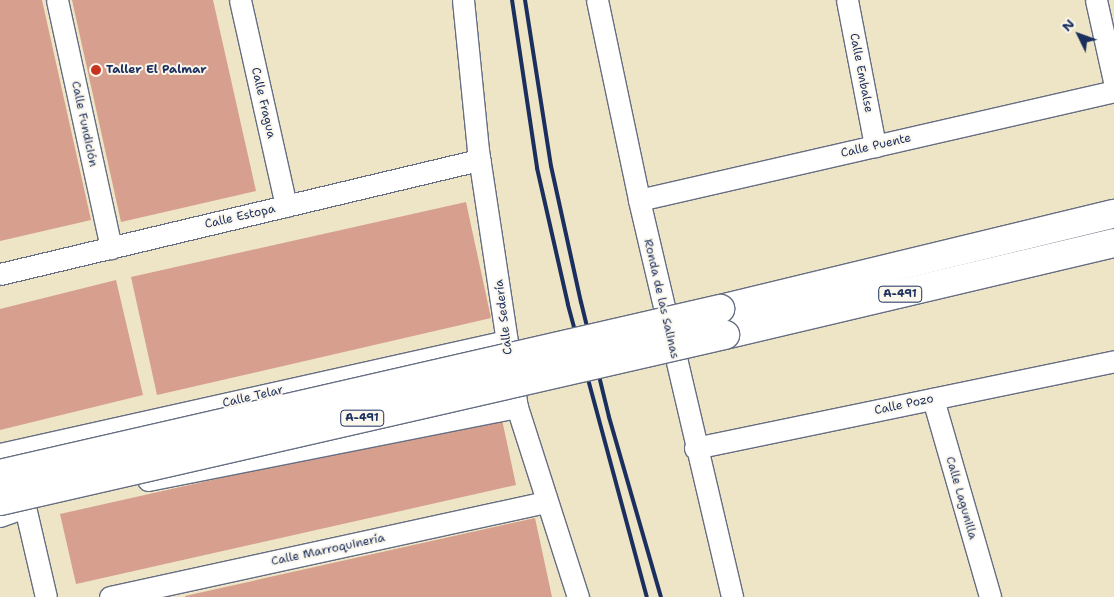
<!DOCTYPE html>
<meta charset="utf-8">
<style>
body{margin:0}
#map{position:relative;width:1114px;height:597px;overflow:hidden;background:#eee4c6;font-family:"Shantell Sans",sans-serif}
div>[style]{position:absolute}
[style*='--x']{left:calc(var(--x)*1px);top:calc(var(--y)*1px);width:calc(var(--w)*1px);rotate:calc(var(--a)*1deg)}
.building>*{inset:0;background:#d79f8d}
.roads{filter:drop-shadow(1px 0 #656e82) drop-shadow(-1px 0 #656e82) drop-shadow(0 1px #656e82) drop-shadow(0 -1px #656e82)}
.minor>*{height:21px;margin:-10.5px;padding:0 10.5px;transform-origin:10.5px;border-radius:10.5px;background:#fff}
.highway>*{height:28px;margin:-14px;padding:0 14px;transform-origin:14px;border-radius:14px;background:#fff}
.rail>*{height:4px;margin:-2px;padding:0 2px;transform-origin:2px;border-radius:2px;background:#1b2f5e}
.bridges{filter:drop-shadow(1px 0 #656e82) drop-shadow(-1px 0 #656e82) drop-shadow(0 1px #656e82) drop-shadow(0 -1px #656e82)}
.highway-bridge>*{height:28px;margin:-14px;padding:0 14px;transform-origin:14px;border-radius:14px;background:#fff}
.dots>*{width:14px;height:14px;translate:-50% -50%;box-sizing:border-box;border:2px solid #fbf7ec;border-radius:50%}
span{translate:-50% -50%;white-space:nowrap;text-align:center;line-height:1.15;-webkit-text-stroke:4px #fbf7ec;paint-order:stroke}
.shield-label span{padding:1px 4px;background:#fbf7ec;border:1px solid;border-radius:4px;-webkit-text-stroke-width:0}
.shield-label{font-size:11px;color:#1b2f5e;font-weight:700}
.poi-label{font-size:12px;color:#1b2f5e;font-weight:700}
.left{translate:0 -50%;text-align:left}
.street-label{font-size:12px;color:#1b2f5e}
.north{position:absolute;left:1054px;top:10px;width:50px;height:50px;-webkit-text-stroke:4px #fbf7ec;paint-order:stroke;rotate:312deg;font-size:14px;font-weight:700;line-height:20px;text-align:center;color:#1b2f5e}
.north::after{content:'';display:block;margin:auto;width:18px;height:22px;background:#1b2f5e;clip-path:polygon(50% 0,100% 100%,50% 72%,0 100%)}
</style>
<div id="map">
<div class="building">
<div style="clip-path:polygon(0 0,42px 0,91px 220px,0 241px)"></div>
<div style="clip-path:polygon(72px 0,213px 0,256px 191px,121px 222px)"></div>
<div style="clip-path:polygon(466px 202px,491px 318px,157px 395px,131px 277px)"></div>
<div style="clip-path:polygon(116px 280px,143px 395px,0 430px,0 309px)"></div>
<div style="clip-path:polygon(501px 415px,516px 485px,76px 584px,60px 514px)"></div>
<div style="clip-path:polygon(535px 518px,552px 597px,185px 597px,185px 596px)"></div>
</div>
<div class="roads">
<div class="minor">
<div style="--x:57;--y:0;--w:254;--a:77.7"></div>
<div style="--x:240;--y:0;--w:211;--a:77.4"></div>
<div style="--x:463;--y:0;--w:151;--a:84.3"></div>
<div style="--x:478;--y:150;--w:260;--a:81.4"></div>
<div style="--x:517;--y:407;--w:200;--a:72.2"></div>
<div style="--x:597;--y:0;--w:204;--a:78.1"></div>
<div style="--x:639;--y:200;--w:408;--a:76.8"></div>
<div style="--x:847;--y:0;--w:149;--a:79.1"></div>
<div style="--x:1096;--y:0;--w:83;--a:77.5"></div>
<div style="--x:639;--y:200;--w:487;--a:-12.9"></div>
<div style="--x:0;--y:274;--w:493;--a:-13.4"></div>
<div style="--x:933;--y:399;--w:206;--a:73.9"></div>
<div style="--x:695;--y:448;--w:428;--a:-11.7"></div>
<div style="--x:0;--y:454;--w:518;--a:-12.59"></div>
<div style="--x:148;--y:480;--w:376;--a:-11.2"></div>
<div style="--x:25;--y:507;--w:92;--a:76.9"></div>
<div style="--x:0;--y:516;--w:27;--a:-20"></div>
<div style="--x:25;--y:507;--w:11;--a:-90"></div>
<div style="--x:110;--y:597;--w:446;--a:-12.3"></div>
</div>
<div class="highway">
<div style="--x:720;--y:309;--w:405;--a:-13.6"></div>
<div style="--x:725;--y:335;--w:400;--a:-13.3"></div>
</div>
</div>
<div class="rail">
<div style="--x:512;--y:0;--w:170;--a:81.5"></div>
<div style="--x:537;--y:168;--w:140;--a:77.2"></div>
<div style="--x:568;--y:305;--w:302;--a:74.9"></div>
<div style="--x:525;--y:0;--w:168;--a:81.1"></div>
<div style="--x:551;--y:166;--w:139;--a:77.6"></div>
<div style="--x:581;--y:302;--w:118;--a:76.3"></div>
<div style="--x:609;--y:417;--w:187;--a:73.9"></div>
</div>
<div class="bridges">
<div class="highway-bridge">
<div style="--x:0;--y:474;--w:739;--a:-12.91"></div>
<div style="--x:0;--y:501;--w:744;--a:-12.9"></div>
</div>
</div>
<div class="dots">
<div style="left:96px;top:70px;background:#c8321e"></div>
</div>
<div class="shield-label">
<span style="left:900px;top:294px">A-491</span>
<span style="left:362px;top:418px">A-491</span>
</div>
<div class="poi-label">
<span class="left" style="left:106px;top:70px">Taller El Palmar</span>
</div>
<div class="street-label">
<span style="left:861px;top:73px;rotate:79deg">Calle Embalse</span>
<span style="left:263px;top:103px;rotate:77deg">Calle Fragua</span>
<span style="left:84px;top:124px;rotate:78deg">Calle Fundición</span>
<span style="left:876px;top:146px;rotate:-13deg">Calle Puente</span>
<span style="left:240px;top:217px;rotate:-13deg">Calle Estopa</span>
<span style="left:661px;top:299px;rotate:77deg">Ronda de las Salinas</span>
<span style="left:504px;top:317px;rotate:-97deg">Calle Sedería</span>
<span style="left:253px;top:397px;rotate:-13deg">Calle Telar</span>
<span style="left:904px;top:405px;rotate:-12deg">Calle Pozo</span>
<span style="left:961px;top:498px;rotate:74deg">Calle Lagunilla</span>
<span style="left:328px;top:550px;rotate:-12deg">Calle Marroquinería</span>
</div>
<div class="north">N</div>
</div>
